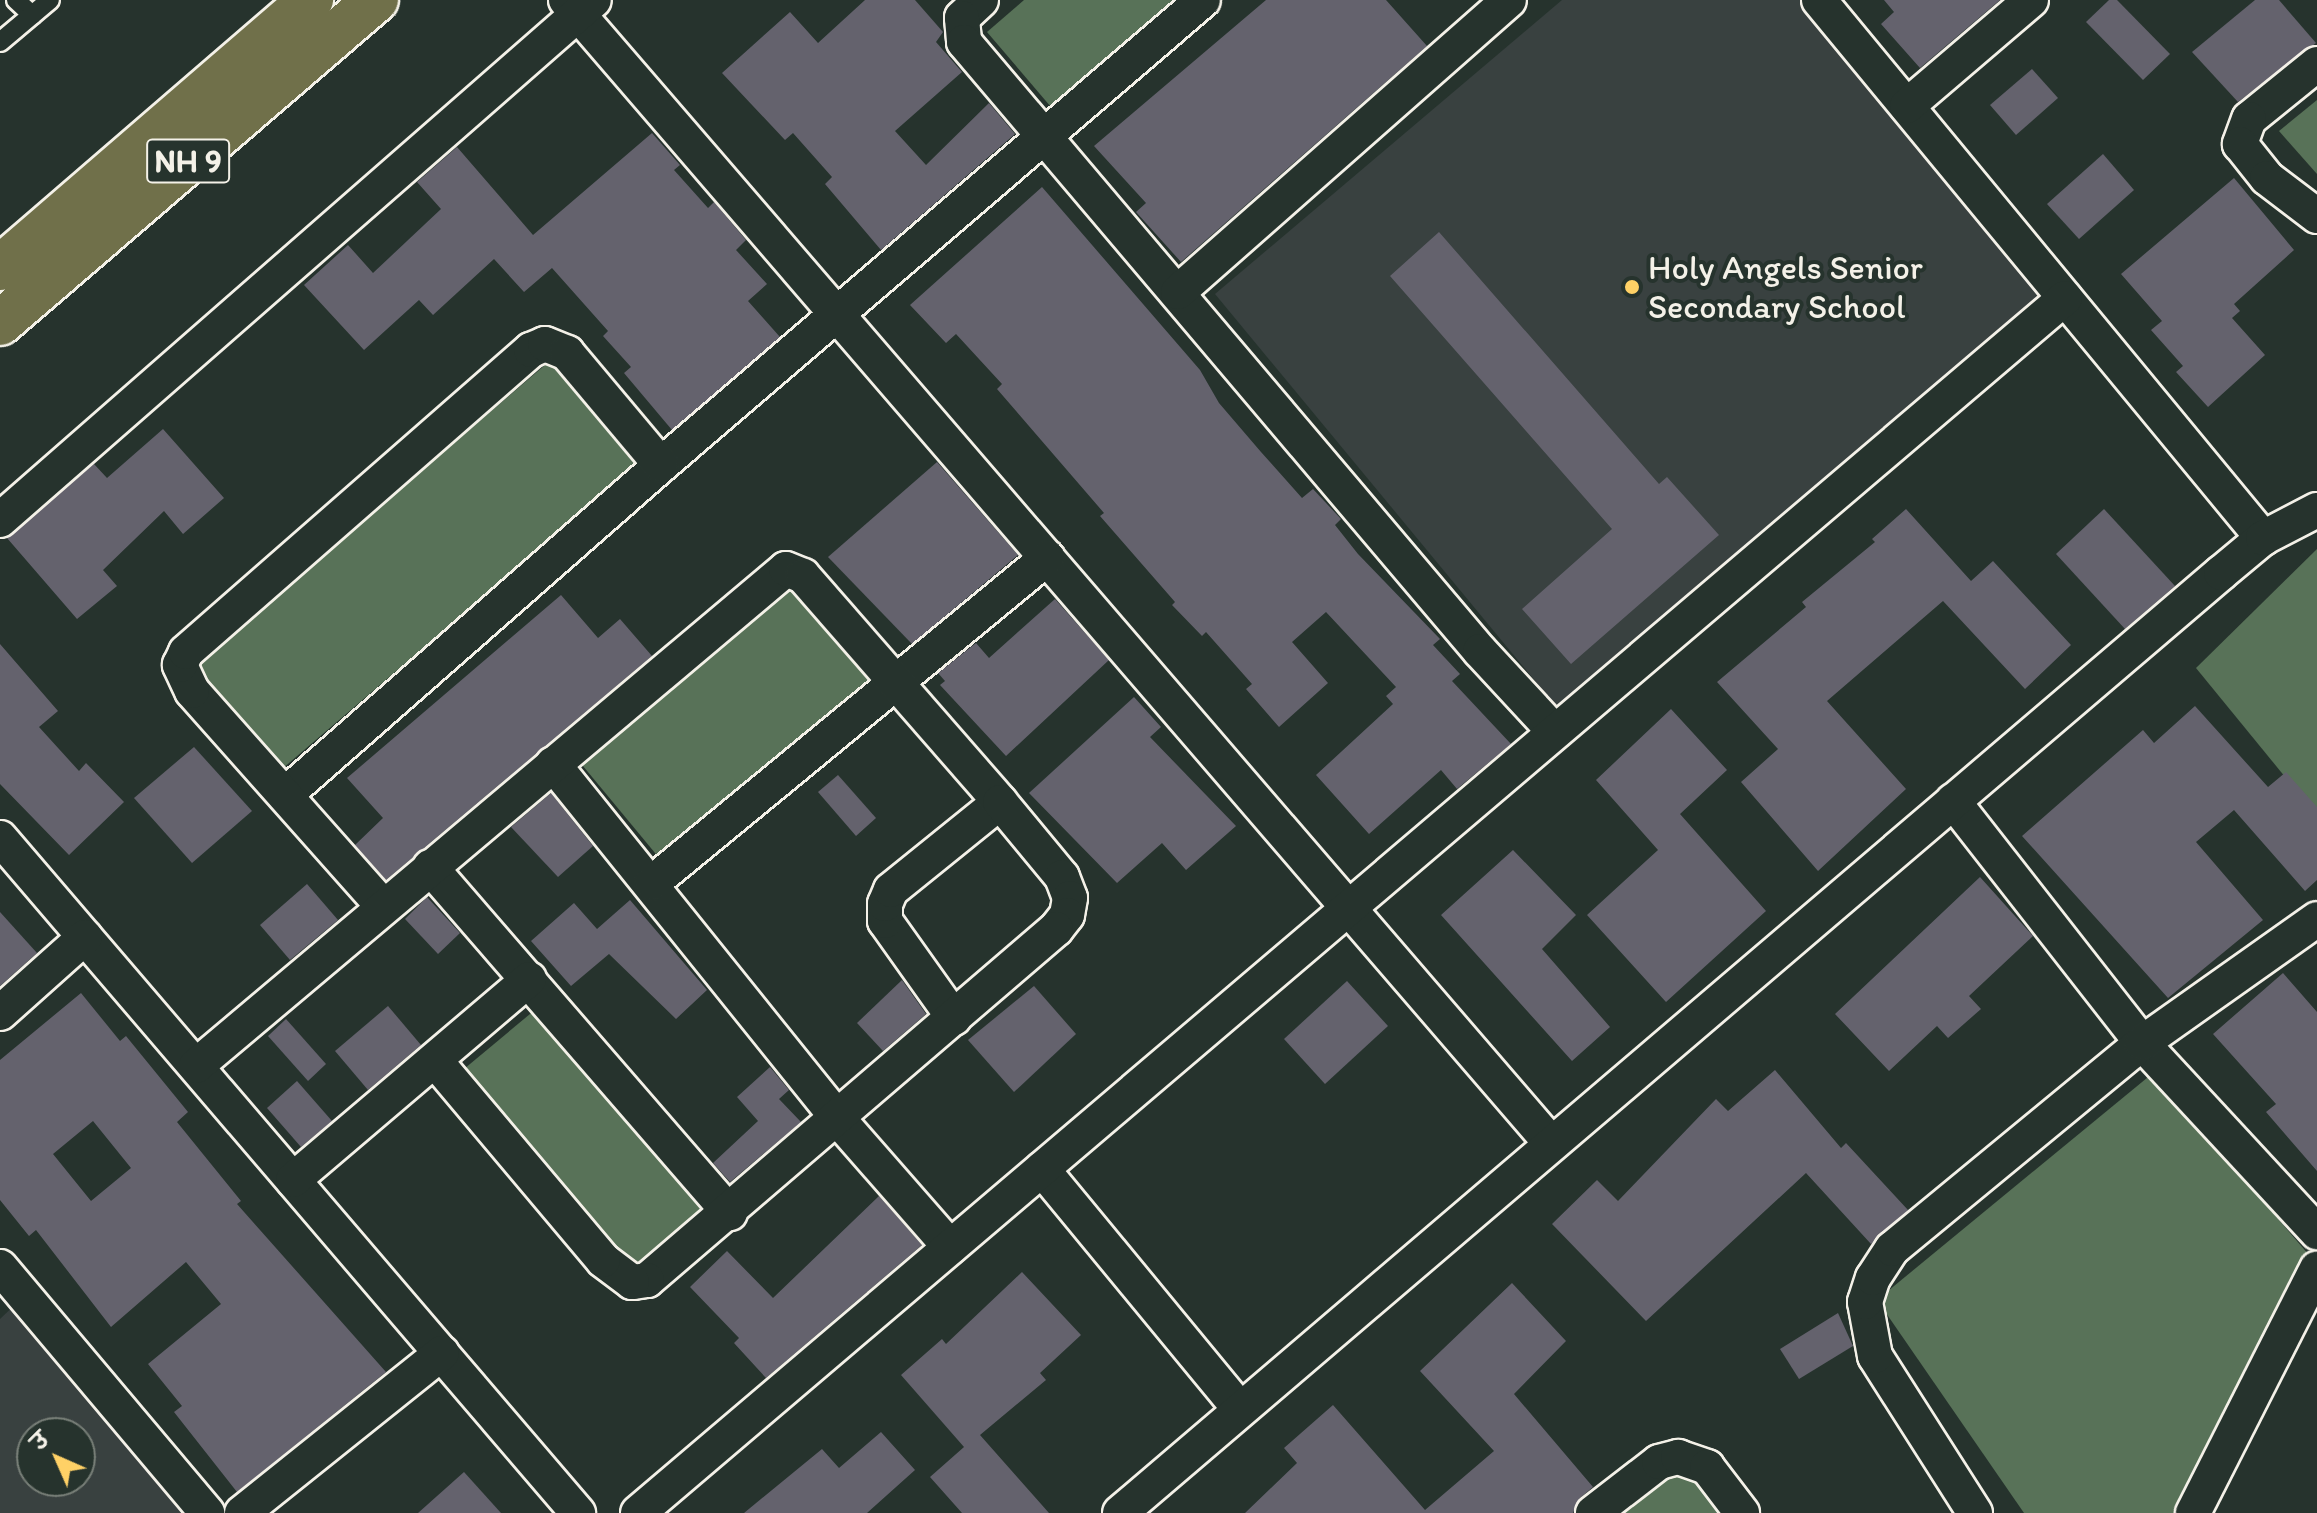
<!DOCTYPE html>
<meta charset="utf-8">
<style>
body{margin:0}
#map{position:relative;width:2317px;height:1513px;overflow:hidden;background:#26332d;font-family:Itim,"Playpen Sans Deva",sans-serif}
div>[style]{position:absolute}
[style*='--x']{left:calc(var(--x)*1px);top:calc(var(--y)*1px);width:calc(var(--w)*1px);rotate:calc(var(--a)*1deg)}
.built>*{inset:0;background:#394140}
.green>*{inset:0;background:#587258}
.building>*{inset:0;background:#64626d}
.roads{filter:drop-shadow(2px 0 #f4f1e8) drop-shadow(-2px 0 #f4f1e8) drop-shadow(0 2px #f4f1e8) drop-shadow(0 -2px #f4f1e8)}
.lane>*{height:18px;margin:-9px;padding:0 9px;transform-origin:9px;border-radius:9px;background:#26332d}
.street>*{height:34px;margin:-17px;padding:0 17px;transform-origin:17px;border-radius:17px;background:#26332d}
.highway>*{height:44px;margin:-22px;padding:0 22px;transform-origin:22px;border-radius:22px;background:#70704a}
.dots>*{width:22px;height:22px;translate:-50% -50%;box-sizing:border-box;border:4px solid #26332d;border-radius:50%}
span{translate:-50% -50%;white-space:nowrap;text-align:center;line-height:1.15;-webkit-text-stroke:8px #26332d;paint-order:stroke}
.shield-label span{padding:2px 6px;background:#26332d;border:2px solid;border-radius:6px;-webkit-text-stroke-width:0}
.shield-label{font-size:32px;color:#f4f1e8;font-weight:700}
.poi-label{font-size:34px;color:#f4f1e8}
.left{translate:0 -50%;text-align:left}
.north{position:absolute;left:16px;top:1417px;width:80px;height:80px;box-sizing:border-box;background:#26332d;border:2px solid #787f78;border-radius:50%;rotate:315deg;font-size:22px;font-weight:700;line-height:32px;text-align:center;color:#f4f1e8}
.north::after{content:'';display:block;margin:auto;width:28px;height:36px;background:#ffd166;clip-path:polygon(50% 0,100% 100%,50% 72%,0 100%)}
</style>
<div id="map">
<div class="built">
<div style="clip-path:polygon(1562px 0,1807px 0,2052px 291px,1560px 711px,1215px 294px)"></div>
<div style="clip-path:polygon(evenodd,22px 1298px,197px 1513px,0 1513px,0 1319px,22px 1298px,32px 1433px,80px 1433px,80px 1481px,32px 1481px,32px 1433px)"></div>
</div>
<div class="green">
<div style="clip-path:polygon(1024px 0,1177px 0,1051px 107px,987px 32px)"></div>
<div style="clip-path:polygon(2317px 100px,2317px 174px,2279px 131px)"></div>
<div style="clip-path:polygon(559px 353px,647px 456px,282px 769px,194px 666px)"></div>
<div style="clip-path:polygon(2317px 549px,2317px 816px,2196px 668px)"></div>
<div style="clip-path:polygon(801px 574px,884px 672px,660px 859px,578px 760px)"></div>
<div style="clip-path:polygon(542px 1004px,710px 1207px,631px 1272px,464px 1069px)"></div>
<div style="clip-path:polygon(2153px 1073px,2309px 1255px,2184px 1513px,2024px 1513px,1877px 1300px)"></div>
<div style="clip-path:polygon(1686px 1458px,1724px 1513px,1620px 1513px)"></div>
</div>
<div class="building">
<div style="clip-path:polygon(865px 0,915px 0,943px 32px,936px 42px,962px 72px,895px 131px,926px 165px,989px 103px,1015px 134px,881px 250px,825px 184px,832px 177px,793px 133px,785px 140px,722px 73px,790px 12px,818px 43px)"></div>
<div style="clip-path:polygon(1266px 0,1386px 0,1427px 46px,1181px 262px,1136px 212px,1146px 203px,1094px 146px)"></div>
<div style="clip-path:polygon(1884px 0,2000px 0,1920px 68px,1881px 24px,1894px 12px)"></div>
<div style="clip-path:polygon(2109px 0,2117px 0,2170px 54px,2143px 80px,2086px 22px)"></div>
<div style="clip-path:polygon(2255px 0,2279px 0,2316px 43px,2238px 102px,2192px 52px)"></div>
<div style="clip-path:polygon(2032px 69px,2058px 98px,2016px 135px,1990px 105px)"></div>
<div style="clip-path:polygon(652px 133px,680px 165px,674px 170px,708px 208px,714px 202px,746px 240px,736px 250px,767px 284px,748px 301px,780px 337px,672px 430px,624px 373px,631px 367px,603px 336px,608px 331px,552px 268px,524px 292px,494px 259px,433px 315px,419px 300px,364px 350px,304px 285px,348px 245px,373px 273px,441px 209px,417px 182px,457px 147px,533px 235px)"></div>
<div style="clip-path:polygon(2103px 154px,2134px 190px,2079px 239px,2047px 204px)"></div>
<div style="clip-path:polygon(2234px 178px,2294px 250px,2234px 304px,2240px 311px,2232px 318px,2265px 355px,2208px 407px,2176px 372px,2183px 366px,2151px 330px,2162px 321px,2121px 274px)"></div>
<div style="clip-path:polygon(1042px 187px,1200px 370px,1219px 403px,1261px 452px,1302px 498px,1313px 489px,1341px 519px,1335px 525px,1358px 554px,1440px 639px,1433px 645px,1460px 674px,1452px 681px,1511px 744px,1457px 789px,1441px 770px,1369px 834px,1316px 775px,1393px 704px,1386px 696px,1396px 687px,1326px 612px,1292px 642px,1328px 683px,1279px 727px,1246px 689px,1252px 684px,1206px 632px,1202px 636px,1172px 605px,1175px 602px,1100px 516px,1104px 513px,997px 389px,1002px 384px,956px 334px,946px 343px,910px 305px)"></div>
<div style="clip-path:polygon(1439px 232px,1659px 484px,1667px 477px,1719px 535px,1571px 664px,1522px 609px,1612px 529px,1390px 276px)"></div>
<div style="clip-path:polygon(163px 429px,224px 498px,183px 534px,164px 511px,103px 570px,117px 586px,77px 619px,7px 538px,94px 464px,107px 478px)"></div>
<div style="clip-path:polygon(937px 462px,1018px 555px,912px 644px,828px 557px)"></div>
<div style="clip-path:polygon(1906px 509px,1971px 581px,1993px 561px,2071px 645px,2025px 689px,1943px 601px,1827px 701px,1906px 789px,1818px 871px,1741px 782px,1778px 749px,1717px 682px,1806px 607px,1802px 602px,1875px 542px,1872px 539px)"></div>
<div style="clip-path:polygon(2104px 509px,2175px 586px,2125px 629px,2056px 554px)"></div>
<div style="clip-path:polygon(561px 595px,598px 638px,620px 619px,652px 656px,386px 880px,355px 845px,383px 818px,347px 778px)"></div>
<div style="clip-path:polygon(1055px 599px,1109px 660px,1006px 756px,940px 685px,945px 681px,938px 673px,976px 643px,989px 658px)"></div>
<div style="clip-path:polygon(0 644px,58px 711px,39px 727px,79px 771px,86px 763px,124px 802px,69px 855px,0 784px)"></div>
<div style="clip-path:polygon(1134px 697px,1161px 727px,1150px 737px,1236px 826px,1186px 870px,1162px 843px,1117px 883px,1029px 793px)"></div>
<div style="clip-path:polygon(2195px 706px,2268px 787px,2286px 772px,2317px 807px,2317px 880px,2305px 891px,2234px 810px,2196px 842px,2263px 920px,2168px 998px,2022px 836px,2143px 730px,2154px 743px)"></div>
<div style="clip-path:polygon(1671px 709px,1727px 770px,1680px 814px,1766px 911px,1666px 1002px,1587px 915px,1658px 850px,1596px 780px)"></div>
<div style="clip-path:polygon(194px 747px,252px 811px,192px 863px,134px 798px)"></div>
<div style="clip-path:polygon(838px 775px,876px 818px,856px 836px,818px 792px)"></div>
<div style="clip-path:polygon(551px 793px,593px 846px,558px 877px,511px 827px)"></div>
<div style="clip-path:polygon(1513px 850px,1576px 915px,1542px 949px,1610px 1027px,1572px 1061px,1441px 915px)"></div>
<div style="clip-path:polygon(1980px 877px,2033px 936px,1969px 996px,1981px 1009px,1948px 1038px,1937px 1026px,1889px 1071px,1835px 1014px)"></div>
<div style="clip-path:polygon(307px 884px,338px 920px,290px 960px,260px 925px)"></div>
<div style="clip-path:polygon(427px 897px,460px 933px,438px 954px,405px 919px)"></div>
<div style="clip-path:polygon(630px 900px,707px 990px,676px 1019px,609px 954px,571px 986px,531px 941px,574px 903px,597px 929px)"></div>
<div style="clip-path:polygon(0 912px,37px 953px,0 986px)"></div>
<div style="clip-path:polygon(2283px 973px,2317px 1012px,2317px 1171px,2266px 1112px,2276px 1104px,2213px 1034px)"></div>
<div style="clip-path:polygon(902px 980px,926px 1014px,883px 1051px,857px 1023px)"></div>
<div style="clip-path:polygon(1347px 981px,1388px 1026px,1325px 1084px,1284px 1039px)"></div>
<div style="clip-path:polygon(1034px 986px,1076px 1034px,1014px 1092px,968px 1040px)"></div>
<div style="clip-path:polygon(evenodd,81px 993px,120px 1041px,126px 1036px,188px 1112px,177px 1122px,241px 1201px,237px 1204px,386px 1372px,237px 1492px,174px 1412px,182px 1406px,148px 1364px,221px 1304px,186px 1262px,111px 1327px,36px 1230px,29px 1236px,0 1200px,0 1060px,81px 993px,93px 1121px,131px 1168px,91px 1201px,53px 1154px,93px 1121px)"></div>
<div style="clip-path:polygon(388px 1006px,421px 1045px,368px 1090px,335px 1051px)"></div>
<div style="clip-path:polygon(286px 1019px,326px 1064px,308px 1081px,268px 1036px)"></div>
<div style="clip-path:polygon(770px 1067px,789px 1090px,779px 1099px,801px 1122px,730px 1182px,713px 1163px,758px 1121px,737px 1097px)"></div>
<div style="clip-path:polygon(1775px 1070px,1841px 1148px,1846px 1143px,1908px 1210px,1871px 1244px,1806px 1173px,1646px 1321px,1552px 1224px,1597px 1180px,1618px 1201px,1716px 1099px,1728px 1111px)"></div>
<div style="clip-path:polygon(297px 1081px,332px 1121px,301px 1147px,267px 1108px)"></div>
<div style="clip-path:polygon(879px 1196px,922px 1245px,766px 1378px,734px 1343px,739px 1338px,690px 1287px,727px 1251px,773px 1298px)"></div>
<div style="clip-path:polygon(1022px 1272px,1081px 1335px,1040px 1373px,1046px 1380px,980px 1435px,1049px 1513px,962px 1513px,930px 1477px,964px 1447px,901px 1375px,942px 1339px,946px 1344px)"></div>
<div style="clip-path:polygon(1512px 1283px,1566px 1341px,1514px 1394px,1593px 1487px,1580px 1498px,1573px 1513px,1245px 1513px,1297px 1463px,1284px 1448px,1333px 1405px,1425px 1510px,1494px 1451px,1420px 1371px)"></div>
<div style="clip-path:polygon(1838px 1313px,1853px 1346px,1799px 1379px,1780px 1349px)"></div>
<div style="clip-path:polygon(881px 1432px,915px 1470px,867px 1513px,744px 1513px,822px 1449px,839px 1468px)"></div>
<div style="clip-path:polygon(464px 1472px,501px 1513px,418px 1513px)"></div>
</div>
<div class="roads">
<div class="lane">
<div style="--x:16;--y:0;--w:22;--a:43"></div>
<div style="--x:0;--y:42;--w:65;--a:-40"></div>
</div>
<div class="street">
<div style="--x:566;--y:0;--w:1507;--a:49.25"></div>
<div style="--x:981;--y:0;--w:26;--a:137"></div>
<div style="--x:962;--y:18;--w:24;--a:85"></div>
<div style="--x:964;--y:42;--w:798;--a:49.73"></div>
<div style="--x:1480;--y:651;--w:110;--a:47.2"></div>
<div style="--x:1819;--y:0;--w:698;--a:50.47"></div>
<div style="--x:2317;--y:64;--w:87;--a:141"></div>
<div style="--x:2249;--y:119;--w:27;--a:110"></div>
<div style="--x:2240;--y:144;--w:43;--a:51.5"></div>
<div style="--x:2267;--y:178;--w:63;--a:37.2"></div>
<div style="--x:1907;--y:106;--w:163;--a:-40.5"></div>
<div style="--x:1178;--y:292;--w:441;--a:-41.4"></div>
<div style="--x:0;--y:520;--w:789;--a:-41.2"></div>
<div style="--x:553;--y:764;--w:455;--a:51.2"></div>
<div style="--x:838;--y:1119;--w:170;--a:48.8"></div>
<div style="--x:285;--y:795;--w:500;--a:-41.27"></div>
<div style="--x:661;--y:465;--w:714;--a:-40.63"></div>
<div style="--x:1953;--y:801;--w:307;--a:52"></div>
<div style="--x:2142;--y:1043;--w:258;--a:47.2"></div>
<div style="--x:0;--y:838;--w:889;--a:49.43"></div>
<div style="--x:430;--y:867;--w:458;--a:49.1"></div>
<div style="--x:652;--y:883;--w:512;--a:-39.45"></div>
<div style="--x:382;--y:905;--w:286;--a:-131.6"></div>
<div style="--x:192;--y:691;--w:29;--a:-115"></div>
<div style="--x:180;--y:665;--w:14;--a:-65"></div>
<div style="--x:186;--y:652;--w:459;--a:-41.2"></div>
<div style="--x:531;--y:350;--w:15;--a:-23"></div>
<div style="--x:545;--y:344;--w:24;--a:22"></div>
<div style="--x:567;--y:353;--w:146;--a:50"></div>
<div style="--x:0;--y:1013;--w:114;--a:-41.8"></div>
<div style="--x:954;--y:1018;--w:119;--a:-125.4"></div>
<div style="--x:885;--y:921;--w:17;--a:-90"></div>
<div style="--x:885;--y:904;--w:15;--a:-67"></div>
<div style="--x:891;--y:890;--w:140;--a:-38.9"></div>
<div style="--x:196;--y:1066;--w:771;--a:-40.11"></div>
<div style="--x:786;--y:569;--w:18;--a:22"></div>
<div style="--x:803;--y:576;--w:300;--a:48.9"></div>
<div style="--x:1000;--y:802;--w:97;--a:50.4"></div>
<div style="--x:1062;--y:877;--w:22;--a:69"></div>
<div style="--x:1070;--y:898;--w:17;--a:100"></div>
<div style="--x:1067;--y:915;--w:18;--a:128"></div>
<div style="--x:1056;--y:929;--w:539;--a:139.36"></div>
<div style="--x:647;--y:1280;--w:15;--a:172"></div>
<div style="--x:632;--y:1282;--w:36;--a:-143"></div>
<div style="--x:603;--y:1260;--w:259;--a:-130.1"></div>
<div style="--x:1042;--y:1169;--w:311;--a:50.5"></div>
<div style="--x:293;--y:1180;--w:310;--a:-40.4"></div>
<div style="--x:0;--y:1267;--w:322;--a:49.9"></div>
<div style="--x:242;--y:1513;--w:256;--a:-38.7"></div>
<div style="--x:638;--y:1513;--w:1874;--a:-40.41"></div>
<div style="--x:1120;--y:1513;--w:1448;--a:-40.49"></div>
<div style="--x:2221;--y:573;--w:55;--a:-39.8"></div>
<div style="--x:2263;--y:538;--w:61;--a:-27.4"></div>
<div style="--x:1593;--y:1513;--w:83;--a:-37.7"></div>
<div style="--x:1659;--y:1462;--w:20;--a:-15"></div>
<div style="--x:1678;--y:1457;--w:31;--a:19"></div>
<div style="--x:1707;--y:1467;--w:58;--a:52.7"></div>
<div style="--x:1975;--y:1513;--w:186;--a:-122.5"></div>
<div style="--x:1875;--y:1356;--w:55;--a:-100.5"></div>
<div style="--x:1865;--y:1302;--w:25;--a:-72"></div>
<div style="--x:1873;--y:1278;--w:35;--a:-57"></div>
<div style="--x:1892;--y:1249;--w:324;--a:-39.5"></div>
<div style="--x:2142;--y:1043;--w:214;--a:-35.3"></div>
<div style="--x:2193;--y:1513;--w:274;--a:-63.1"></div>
</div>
<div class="highway">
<div style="--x:0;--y:268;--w:411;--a:-40.8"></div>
<div style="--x:0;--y:323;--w:496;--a:-40.7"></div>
</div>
</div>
<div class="dots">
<div style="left:1632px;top:287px;background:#ffd166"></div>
</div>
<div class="shield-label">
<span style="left:188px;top:161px">NH 9</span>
</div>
<div class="poi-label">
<span class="left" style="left:1648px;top:287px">Holy Angels Senior<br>Secondary School</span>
</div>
<div class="north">उ</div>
</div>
